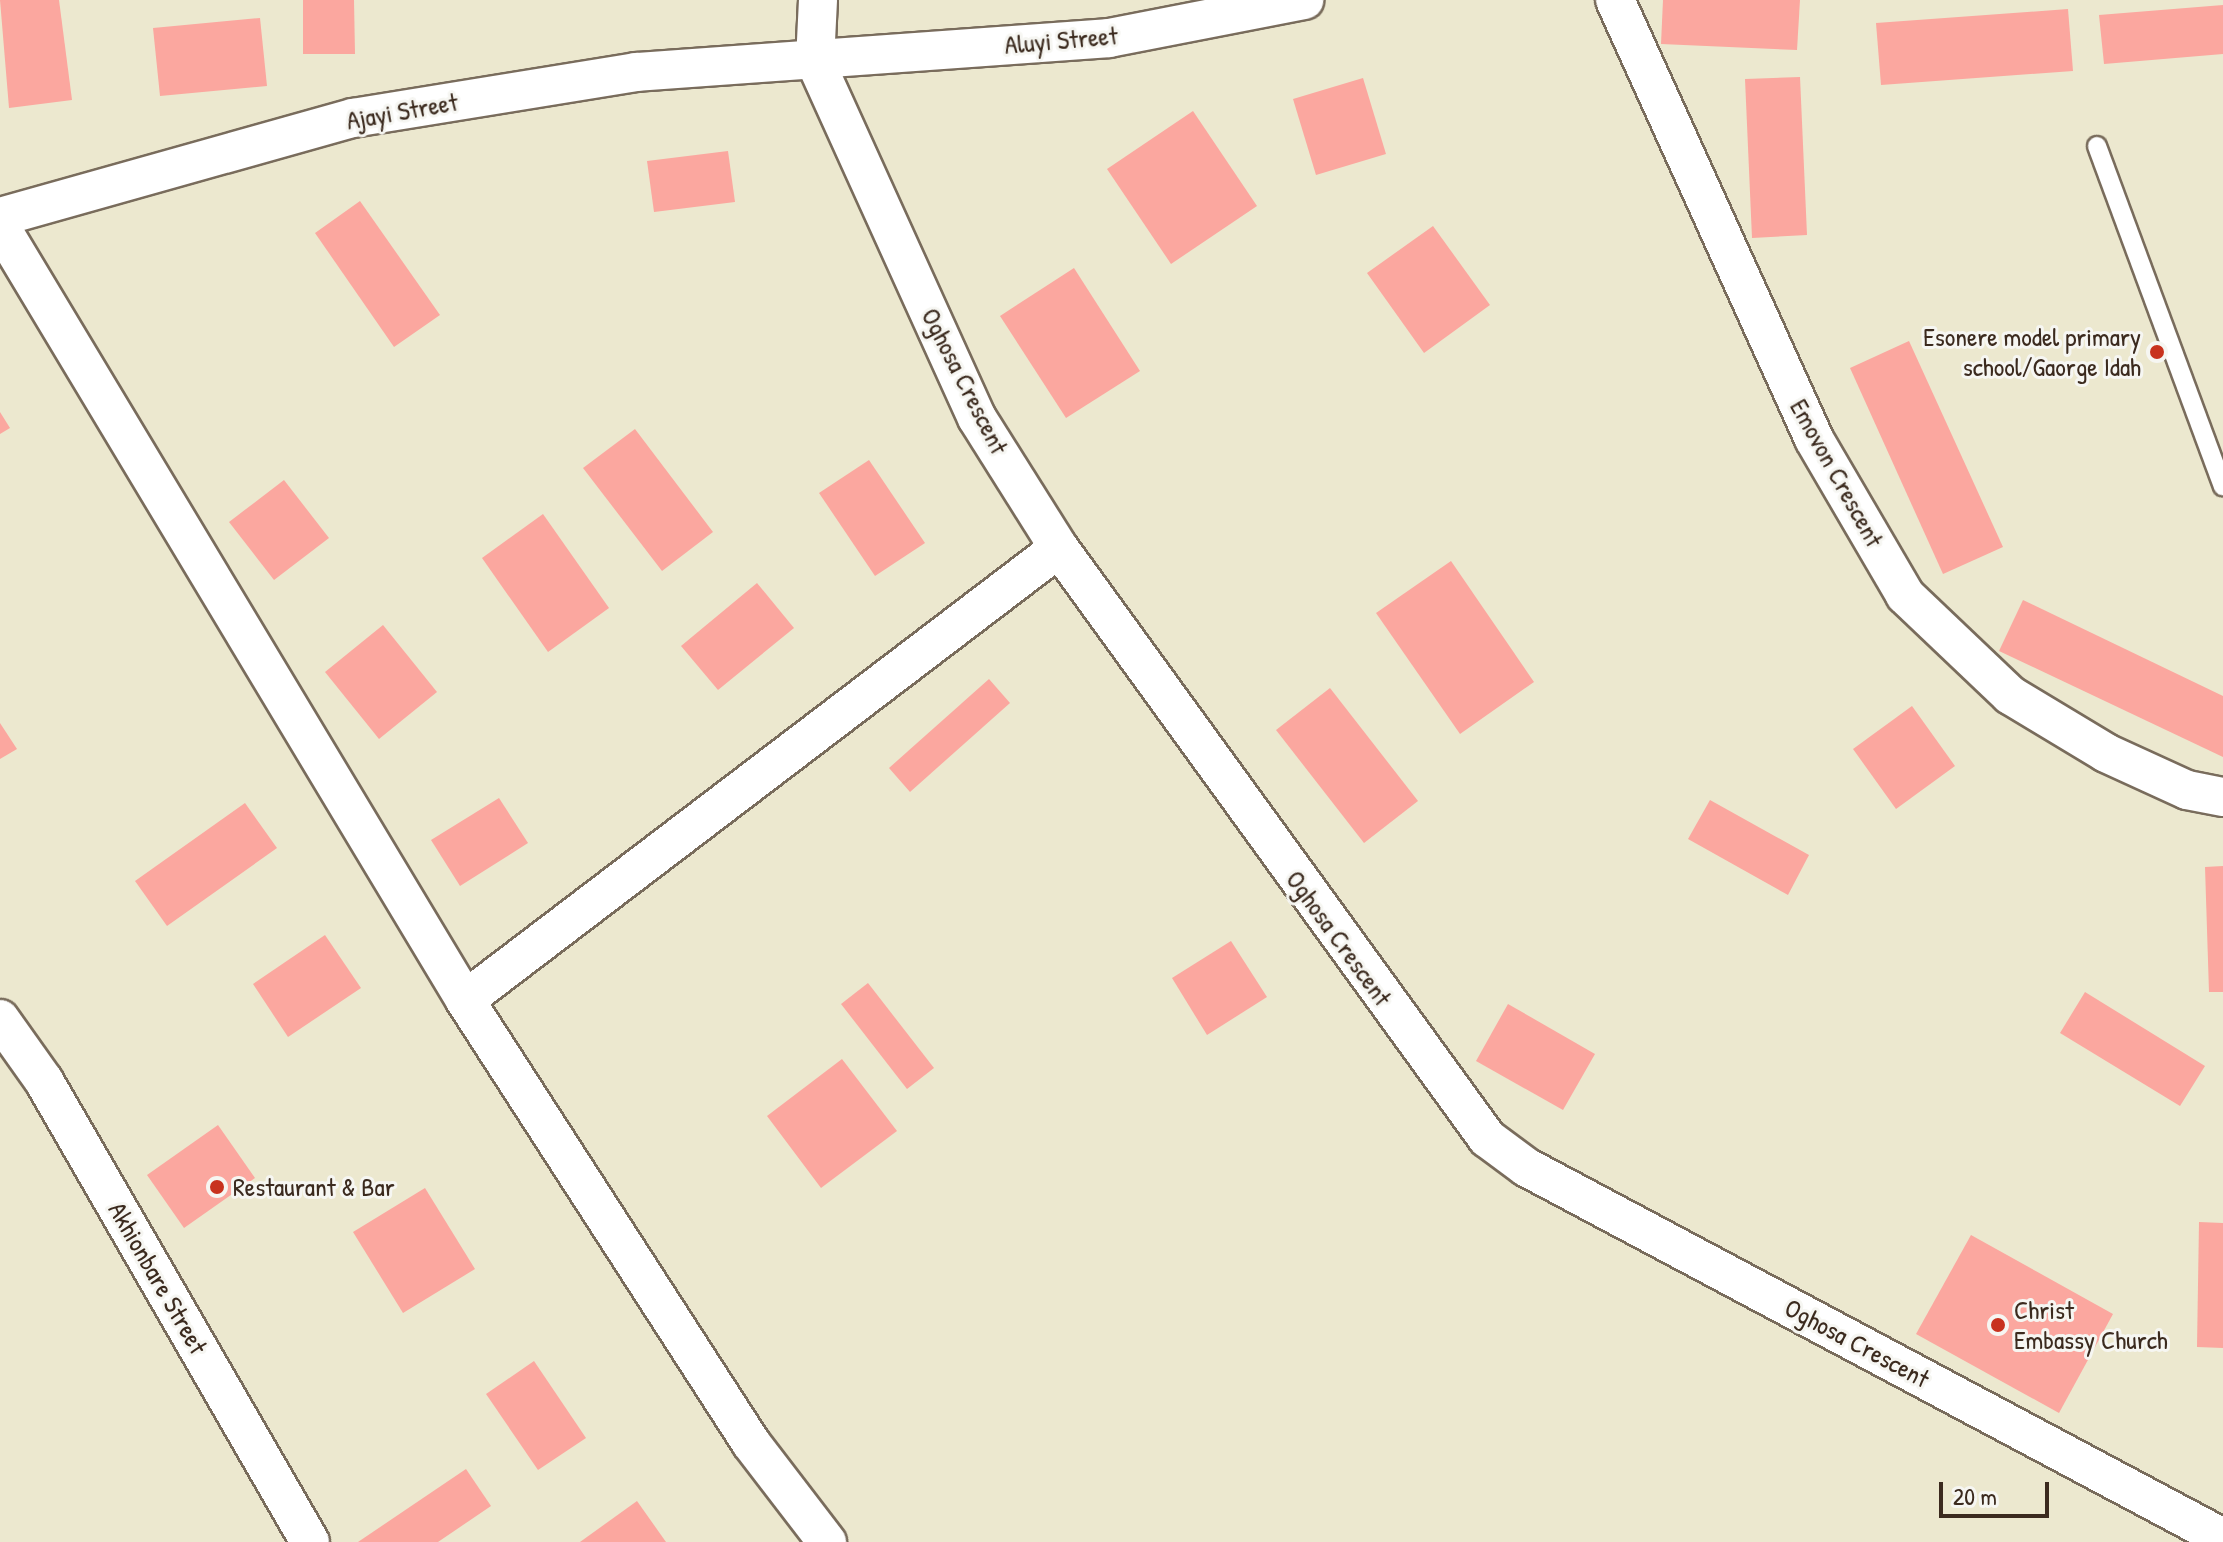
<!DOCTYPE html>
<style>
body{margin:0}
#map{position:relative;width:2223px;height:1542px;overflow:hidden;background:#ece8cf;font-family:"Patrick Hand",sans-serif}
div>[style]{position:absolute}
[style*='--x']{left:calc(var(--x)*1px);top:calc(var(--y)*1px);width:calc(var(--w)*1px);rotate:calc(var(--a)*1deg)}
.building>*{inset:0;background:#fba79f}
.roads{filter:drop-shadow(2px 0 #796c5c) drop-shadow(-2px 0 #796c5c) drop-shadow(0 2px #796c5c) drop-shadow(0 -2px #796c5c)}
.service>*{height:18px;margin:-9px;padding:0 9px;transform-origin:9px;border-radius:9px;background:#fff}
.minor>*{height:38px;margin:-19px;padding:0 19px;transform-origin:19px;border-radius:19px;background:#fff}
.dots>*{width:22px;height:22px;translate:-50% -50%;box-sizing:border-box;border:4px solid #f6f6f2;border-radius:50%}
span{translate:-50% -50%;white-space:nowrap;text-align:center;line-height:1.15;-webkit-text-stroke:6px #f6f6f2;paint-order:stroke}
.street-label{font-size:26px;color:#3b2a1e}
.poi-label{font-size:26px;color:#3b2a1e}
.right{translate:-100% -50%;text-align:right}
.left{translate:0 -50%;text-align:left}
.scale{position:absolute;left:1939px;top:1482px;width:110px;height:36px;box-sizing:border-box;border:4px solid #3b2a1e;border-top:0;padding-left:10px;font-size:24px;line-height:28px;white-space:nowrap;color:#3b2a1e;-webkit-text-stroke:6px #f6f6f2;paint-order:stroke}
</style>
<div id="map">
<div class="building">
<div style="clip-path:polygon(0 0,59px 0,72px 100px,9px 108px)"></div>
<div style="clip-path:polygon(303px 0,354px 0,355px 54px,303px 54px)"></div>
<div style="clip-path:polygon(1663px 0,1800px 0,1797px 50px,1661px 44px)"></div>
<div style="clip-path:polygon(2223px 5px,2223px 54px,2104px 64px,2099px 15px)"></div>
<div style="clip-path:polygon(2068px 9px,2073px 71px,1881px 85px,1876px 23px)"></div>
<div style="clip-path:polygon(260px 18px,267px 86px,160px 96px,153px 28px)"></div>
<div style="clip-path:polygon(1800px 77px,1807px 235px,1752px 238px,1745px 79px)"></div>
<div style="clip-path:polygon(1363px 78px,1386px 154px,1316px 175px,1293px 99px)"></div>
<div style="clip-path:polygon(1193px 111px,1257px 206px,1171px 264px,1107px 169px)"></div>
<div style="clip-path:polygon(728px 151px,735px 202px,654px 212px,647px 161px)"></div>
<div style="clip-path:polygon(360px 201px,440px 315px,394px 347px,315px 233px)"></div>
<div style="clip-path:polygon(1433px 226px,1490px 305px,1424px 353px,1367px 273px)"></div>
<div style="clip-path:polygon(1074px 268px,1140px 371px,1066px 418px,1000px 316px)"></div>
<div style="clip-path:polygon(1909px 341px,2003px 547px,1943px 574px,1850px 368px)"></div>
<div style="clip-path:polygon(0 412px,10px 428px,0 434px)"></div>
<div style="clip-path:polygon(635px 429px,713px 532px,662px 571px,583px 468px)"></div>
<div style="clip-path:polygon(869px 460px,925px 543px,875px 576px,819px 493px)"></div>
<div style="clip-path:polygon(284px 480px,329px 538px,274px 580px,229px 522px)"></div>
<div style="clip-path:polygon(543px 514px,609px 608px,548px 652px,482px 558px)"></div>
<div style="clip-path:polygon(1451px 561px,1534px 682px,1460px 734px,1376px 613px)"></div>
<div style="clip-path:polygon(757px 583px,794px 628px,718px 690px,681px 646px)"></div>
<div style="clip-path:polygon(2023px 600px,2223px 696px,2223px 757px,1999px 651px)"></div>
<div style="clip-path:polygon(383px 625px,437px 692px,379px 739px,325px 672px)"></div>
<div style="clip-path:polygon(989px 679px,1010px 703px,910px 792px,889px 768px)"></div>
<div style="clip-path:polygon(1330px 688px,1418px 801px,1364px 843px,1276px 730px)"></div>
<div style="clip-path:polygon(1912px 706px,1955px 766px,1896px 809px,1853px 749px)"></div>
<div style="clip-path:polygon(0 723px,17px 749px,0 759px)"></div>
<div style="clip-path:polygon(499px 798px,528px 843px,460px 886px,431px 840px)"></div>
<div style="clip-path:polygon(1710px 800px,1809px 855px,1788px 895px,1688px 839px)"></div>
<div style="clip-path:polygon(245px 803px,277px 848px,167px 926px,135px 881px)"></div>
<div style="clip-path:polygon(2223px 866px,2223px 992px,2209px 992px,2205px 867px)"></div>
<div style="clip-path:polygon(325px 935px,361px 988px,288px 1037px,253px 984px)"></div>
<div style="clip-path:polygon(1231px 941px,1267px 997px,1207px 1035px,1172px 978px)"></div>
<div style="clip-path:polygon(868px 983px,934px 1068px,907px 1089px,841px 1004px)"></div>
<div style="clip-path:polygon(2085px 992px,2205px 1066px,2180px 1106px,2060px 1033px)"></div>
<div style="clip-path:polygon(1508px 1004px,1595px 1054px,1563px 1110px,1476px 1061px)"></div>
<div style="clip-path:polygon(842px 1059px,897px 1131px,821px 1188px,767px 1116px)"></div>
<div style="clip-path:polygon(218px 1125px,255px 1178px,184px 1228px,147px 1175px)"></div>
<div style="clip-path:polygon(425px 1188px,475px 1269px,403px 1313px,353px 1232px)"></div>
<div style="clip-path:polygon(2199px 1222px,2223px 1223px,2223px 1348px,2197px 1347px)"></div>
<div style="clip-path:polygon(1971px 1235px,2113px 1314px,2059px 1413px,1916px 1334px)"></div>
<div style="clip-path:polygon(534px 1361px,586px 1438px,538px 1470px,486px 1394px)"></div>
<div style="clip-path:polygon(466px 1469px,491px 1506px,438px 1542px,358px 1542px)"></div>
<div style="clip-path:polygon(637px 1501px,666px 1542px,580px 1542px)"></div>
</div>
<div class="roads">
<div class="service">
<div style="--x:2097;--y:146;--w:363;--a:69.7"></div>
</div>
<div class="minor">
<div style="--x:818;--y:0;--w:61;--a:92.8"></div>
<div style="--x:815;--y:61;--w:392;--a:65.6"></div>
<div style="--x:977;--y:418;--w:154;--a:57.8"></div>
<div style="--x:1059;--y:548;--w:729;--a:54.04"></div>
<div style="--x:1487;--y:1138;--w:49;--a:36.6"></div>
<div style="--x:1526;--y:1167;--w:790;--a:28.03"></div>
<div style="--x:1615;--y:0;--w:482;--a:65.6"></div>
<div style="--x:1814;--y:439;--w:181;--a:59.7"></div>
<div style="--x:1905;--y:595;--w:145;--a:43.6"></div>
<div style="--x:2010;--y:695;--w:112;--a:31.1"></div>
<div style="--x:2106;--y:753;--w:89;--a:24.6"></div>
<div style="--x:2187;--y:790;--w:37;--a:11"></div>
<div style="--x:0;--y:217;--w:367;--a:-15.7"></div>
<div style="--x:353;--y:118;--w:287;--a:-9.2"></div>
<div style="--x:636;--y:72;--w:474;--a:-4.1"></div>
<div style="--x:1109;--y:38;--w:199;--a:-11"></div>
<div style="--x:0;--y:226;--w:903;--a:59"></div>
<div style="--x:465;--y:1000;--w:527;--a:57.15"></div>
<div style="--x:751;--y:1443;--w:125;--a:52.5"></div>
<div style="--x:465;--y:1000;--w:746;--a:-37.27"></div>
<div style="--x:0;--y:1019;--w:76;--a:54.6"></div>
<div style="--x:44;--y:1081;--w:532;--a:60.01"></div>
</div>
</div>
<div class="dots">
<div style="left:2157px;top:352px;background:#c8321e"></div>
<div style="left:217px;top:1187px;background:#c8321e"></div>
<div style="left:1998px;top:1325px;background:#c8321e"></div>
</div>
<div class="street-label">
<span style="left:1061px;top:40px;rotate:-5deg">Aluyi Street</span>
<span style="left:402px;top:111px;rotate:-10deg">Ajayi Street</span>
<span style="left:965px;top:381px;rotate:63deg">Oghosa Crescent</span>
<span style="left:1837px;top:473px;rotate:61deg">Emovon Crescent</span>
<span style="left:1339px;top:938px;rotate:54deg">Oghosa Crescent</span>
<span style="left:158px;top:1278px;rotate:60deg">Akhionbare Street</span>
<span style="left:1857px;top:1343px;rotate:28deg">Oghosa Crescent</span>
</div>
<div class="poi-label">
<span class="right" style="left:2141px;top:352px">Esonere model primary<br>school/Gaorge Idah</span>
<span class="left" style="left:233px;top:1187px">Restaurant &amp; Bar</span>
<span class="left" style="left:2014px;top:1325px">Christ<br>Embassy Church</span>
</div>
<div class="scale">20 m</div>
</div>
